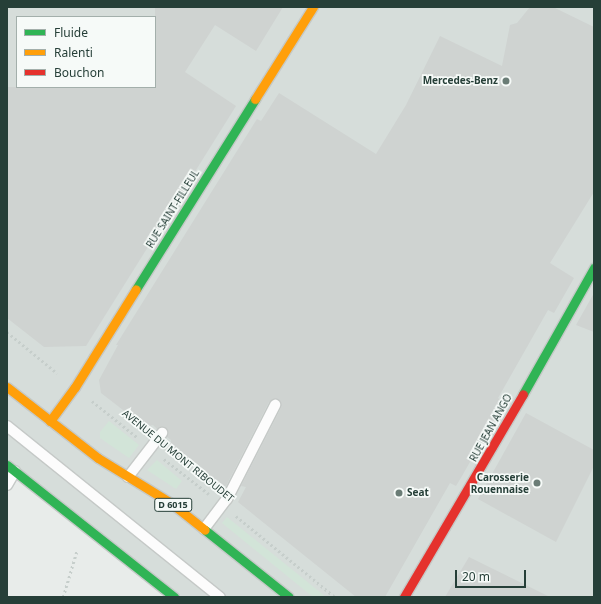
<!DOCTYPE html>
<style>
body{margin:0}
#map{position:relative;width:601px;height:604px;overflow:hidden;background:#e8ecea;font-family:"Noto Sans",sans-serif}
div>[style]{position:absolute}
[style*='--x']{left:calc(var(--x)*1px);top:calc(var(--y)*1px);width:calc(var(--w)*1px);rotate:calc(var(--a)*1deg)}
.built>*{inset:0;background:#d6ddda}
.green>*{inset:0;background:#d2e4d8}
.building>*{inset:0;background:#cfd3d1}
.path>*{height:2.5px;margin-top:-1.25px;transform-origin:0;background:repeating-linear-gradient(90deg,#c6cecb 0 2px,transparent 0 5px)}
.roads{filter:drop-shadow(1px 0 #c5c9c7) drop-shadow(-1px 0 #c5c9c7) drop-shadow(0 1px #c5c9c7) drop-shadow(0 -1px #c5c9c7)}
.lane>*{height:10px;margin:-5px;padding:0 5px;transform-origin:5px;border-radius:5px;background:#fcfcfc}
.fast>*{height:9px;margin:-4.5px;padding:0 4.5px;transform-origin:4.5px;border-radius:4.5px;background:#30b455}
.slow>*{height:9px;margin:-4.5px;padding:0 4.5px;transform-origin:4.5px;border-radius:4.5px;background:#ff9f0a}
.jam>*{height:9px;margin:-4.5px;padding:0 4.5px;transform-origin:4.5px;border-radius:4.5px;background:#e5322d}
.dots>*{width:11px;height:11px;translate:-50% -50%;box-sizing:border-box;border:2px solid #f6faf8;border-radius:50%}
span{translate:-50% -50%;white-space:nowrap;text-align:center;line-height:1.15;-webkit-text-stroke:3.5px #f6faf8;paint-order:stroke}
.shield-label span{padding:1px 3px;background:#f6faf8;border:1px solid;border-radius:3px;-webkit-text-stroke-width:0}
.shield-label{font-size:9px;color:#263f38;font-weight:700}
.poi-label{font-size:10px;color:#263f38;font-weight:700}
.right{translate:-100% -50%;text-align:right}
.left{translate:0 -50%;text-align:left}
.street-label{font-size:10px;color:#263f38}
.frame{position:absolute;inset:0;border:8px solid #263f38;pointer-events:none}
.legend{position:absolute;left:16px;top:16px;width:140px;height:72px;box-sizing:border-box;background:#f6faf8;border:1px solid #a3afab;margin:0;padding:5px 7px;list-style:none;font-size:12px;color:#263f38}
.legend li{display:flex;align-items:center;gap:8px;height:20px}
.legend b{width:20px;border:1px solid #a3afab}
.scale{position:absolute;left:455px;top:570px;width:71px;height:18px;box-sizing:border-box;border:2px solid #263f38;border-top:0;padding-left:5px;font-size:12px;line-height:14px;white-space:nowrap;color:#263f38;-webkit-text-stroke:3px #f6faf8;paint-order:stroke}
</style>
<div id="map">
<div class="built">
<div style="clip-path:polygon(evenodd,7px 7px,594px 7px,594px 597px,174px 597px,7px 465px,7px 7px,17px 17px,155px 17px,155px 87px,17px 87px,17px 17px)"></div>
</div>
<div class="green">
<div style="clip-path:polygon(109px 421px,139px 445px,129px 458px,100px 438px,100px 432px)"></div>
<div style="clip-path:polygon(157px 460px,182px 481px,176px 489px,147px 470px)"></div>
<div style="clip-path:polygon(227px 517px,326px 597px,313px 597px,222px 523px)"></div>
</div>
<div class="building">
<div style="clip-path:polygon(155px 7px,283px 7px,256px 51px,215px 25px,185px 72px,236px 106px,86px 346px,44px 347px,7px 318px,7px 87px,155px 87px)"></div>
<div style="clip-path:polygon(530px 7px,553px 7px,594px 27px,594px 192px,550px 263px,574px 278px,554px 313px,548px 310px,498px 398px,504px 402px,462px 476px,456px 486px,450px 483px,385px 597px,356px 597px,238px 502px,246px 487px,241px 486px,281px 408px,278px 399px,269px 402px,226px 486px,216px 485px,170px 448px,171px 440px,167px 437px,166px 428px,157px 429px,153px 425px,145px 427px,101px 393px,99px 380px,118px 345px,116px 345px,257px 119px,261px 121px,279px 93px,376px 154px,406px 105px,440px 36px,502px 66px,510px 25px,517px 23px)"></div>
<div style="clip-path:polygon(594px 293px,594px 332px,576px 325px)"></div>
<div style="clip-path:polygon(526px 413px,594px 450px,594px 466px,556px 542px,478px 499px)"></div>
<div style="clip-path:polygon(469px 557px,550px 597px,445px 597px)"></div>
</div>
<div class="path">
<div style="--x:7;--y:332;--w:65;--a:39.4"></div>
<div style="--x:92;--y:401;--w:58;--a:38.7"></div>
<div style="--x:164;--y:459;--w:57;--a:37.9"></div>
<div style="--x:236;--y:516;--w:128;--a:39.3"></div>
<div style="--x:63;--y:597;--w:49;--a:-73.4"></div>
</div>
<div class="roads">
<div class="lane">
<div style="--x:7;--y:426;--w:273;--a:38.8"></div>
<div style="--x:128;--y:477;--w:56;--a:-52.3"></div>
<div style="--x:7;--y:485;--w:16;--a:-60"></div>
<div style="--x:204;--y:529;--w:38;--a:-53"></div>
<div style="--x:227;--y:499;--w:106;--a:-62.9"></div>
</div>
<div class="fast">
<div style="--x:136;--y:289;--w:224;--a:-57.9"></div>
<div style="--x:523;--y:394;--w:145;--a:-60.6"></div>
<div style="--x:7;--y:465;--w:213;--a:38.3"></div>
<div style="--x:205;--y:530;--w:107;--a:38.6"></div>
</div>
<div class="slow">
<div style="--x:255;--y:99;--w:109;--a:-57.8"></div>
<div style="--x:7;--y:387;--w:115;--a:38"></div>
<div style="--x:98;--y:458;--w:86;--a:31.7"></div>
<div style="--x:171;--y:503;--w:43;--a:38.5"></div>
<div style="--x:50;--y:421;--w:42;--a:-53.7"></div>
<div style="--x:75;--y:387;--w:115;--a:-58.1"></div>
</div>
<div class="jam">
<div style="--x:404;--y:597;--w:235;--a:-59.6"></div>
</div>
</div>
<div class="dots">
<div style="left:506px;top:81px;background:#6a7c76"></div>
<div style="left:537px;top:483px;background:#6a7c76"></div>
<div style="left:399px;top:493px;background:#6a7c76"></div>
</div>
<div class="shield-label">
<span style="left:173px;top:505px">D 6015</span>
</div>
<div class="poi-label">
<span class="right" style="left:498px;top:81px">Mercedes-Benz</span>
<span class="right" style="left:529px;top:483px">Carosserie<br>Rouennaise</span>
<span class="left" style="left:407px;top:493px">Seat</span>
</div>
<div class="street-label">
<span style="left:173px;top:209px;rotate:-58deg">RUE SAINT-FILLEUL</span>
<span style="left:491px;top:428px;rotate:-61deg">RUE JEAN ANGO</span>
<span style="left:178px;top:456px;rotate:39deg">AVENUE DU MONT RIBOUDET</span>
</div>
<div class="frame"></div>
<ul class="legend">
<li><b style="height:5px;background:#30b455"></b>Fluide</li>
<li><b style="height:5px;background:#ff9f0a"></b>Ralenti</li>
<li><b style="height:5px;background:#e5322d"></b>Bouchon</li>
</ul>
<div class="scale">20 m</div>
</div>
